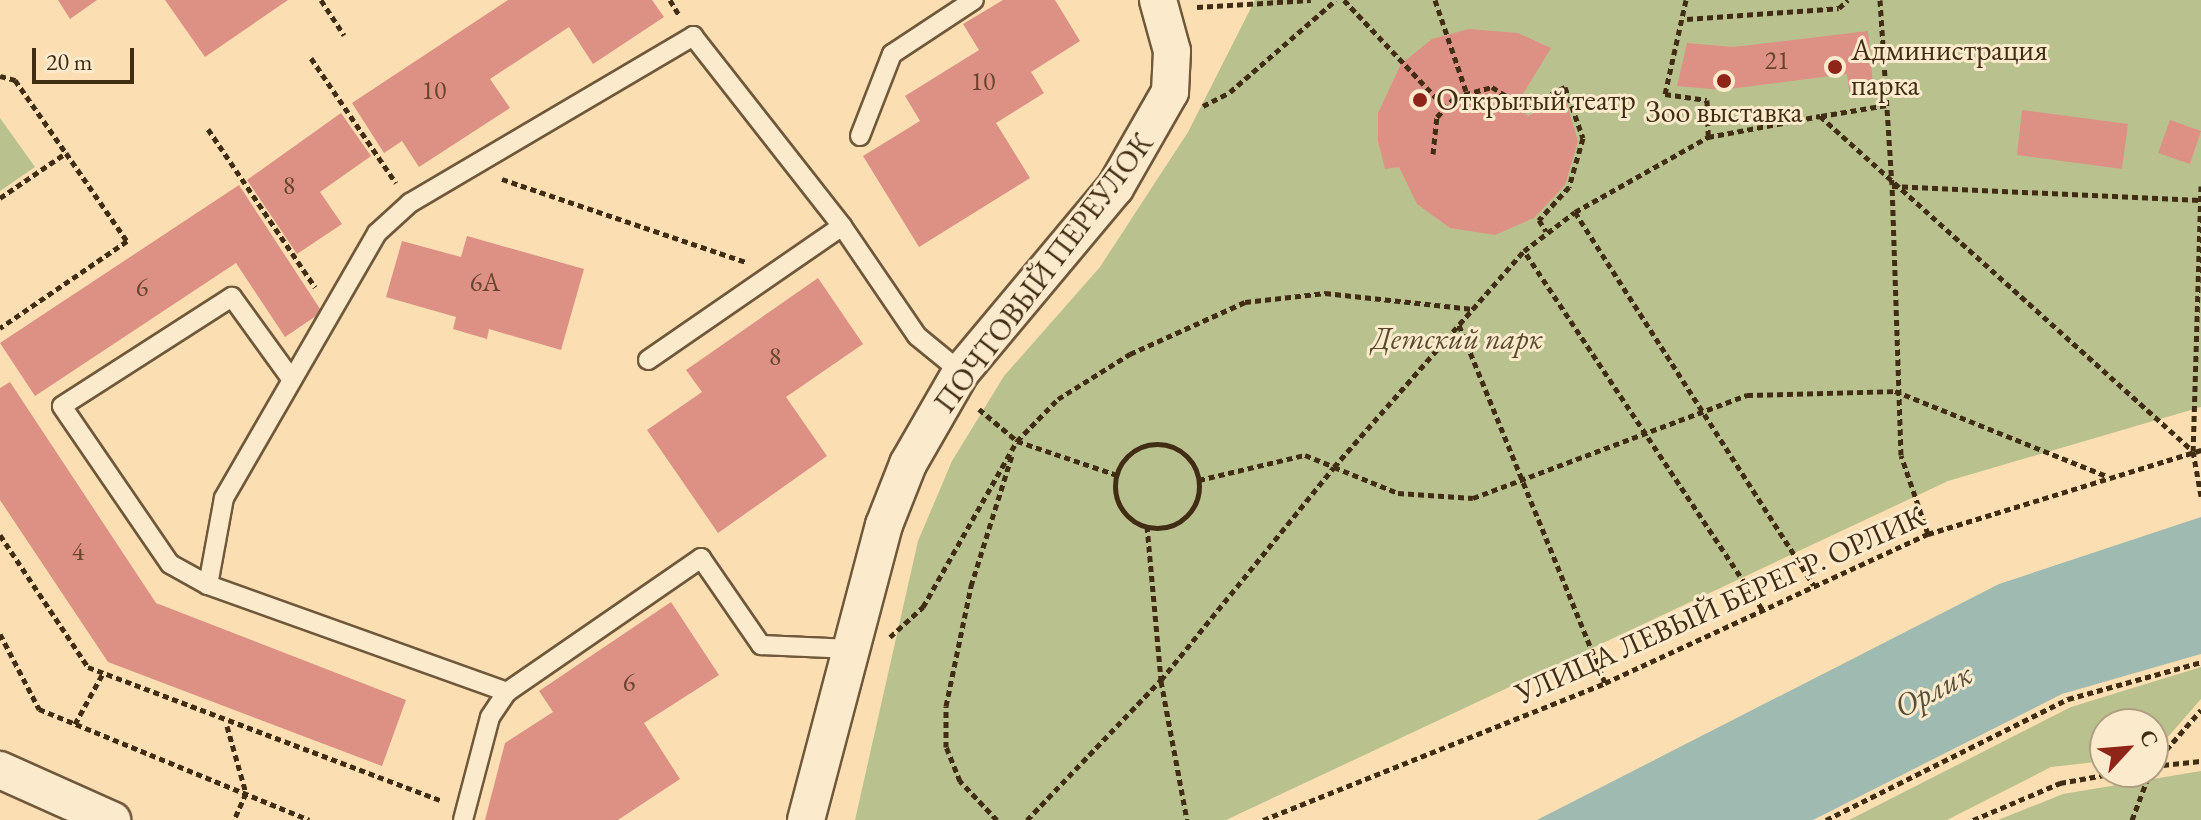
<!DOCTYPE html>
<meta charset="utf-8">
<style>
body{margin:0}
#map{position:relative;width:2201px;height:820px;overflow:hidden;background:#fbdeb1;font-family:"EB Garamond",serif}
div>[style]{position:absolute}
[style*='--x']{left:calc(var(--x)*1px);top:calc(var(--y)*1px);width:calc(var(--w)*1px);rotate:calc(var(--a)*1deg)}
.green>*{inset:0;background:#b9c28f}
.water>*{inset:0;background:#9fbbb1}
.building>*{inset:0;background:#dd9184}
.path>*{height:5px;margin-top:-2.5px;transform-origin:0;background:repeating-linear-gradient(90deg,#412c14 0 6px,transparent 0 10px)}
.path>.ring{margin:-2.5px;padding:0;box-sizing:content-box;background:none;border:5px solid #412c14;border-radius:50%}
.roads{filter:drop-shadow(2px 0 #70583b) drop-shadow(-2px 0 #70583b) drop-shadow(0 2px #70583b) drop-shadow(0 -2px #70583b)}
.service>*{height:18px;margin:-9px;padding:0 9px;transform-origin:9px;border-radius:9px;background:#fceacc}
.minor>*{height:36px;margin:-18px;padding:0 18px;transform-origin:18px;border-radius:18px;background:#fceacc}
.dots>*{width:22px;height:22px;translate:-50% -50%;box-sizing:border-box;border:4px solid #fceacc;border-radius:50%}
span{translate:-50% -50%;white-space:nowrap;text-align:center;line-height:1.15;-webkit-text-stroke:6px #fceacc;paint-order:stroke}
.number-label{font-size:26px;color:#684530}
.number-label span{-webkit-text-stroke-width:0}
.poi-label{font-size:30px;color:#412c14}
.left{translate:0 -50%;text-align:left}
.street-label{font-size:30px;color:#412c14}
.park-label{font-size:30px;color:#594a2d;font-style:italic}
.water-label{font-size:32px;color:#58503b;font-style:italic}
.north{position:absolute;left:2089px;top:708px;width:80px;height:80px;box-sizing:border-box;background:#fceacc;border:2px solid #b19e82;border-radius:50%;rotate:64deg;font-size:22px;font-weight:700;line-height:32px;text-align:center;color:#412c14}
.north::after{content:'';display:block;margin:auto;width:28px;height:36px;background:#8f2418;clip-path:polygon(50% 0,100% 100%,50% 72%,0 100%)}
.scale{position:absolute;left:32px;top:48px;width:102px;height:36px;box-sizing:border-box;border:4px solid #412c14;border-top:0;padding-left:10px;font-size:24px;line-height:28px;white-space:nowrap;color:#412c14;-webkit-text-stroke:6px #fceacc;paint-order:stroke}
</style>
<div id="map">
<div class="green">
<div style="clip-path:polygon(1255px 0,2201px 0,2201px 407px,1948px 481px,1226px 820px,855px 820px,918px 541px,952px 461px,1004px 376px,1100px 267px,1188px 132px)"></div>
<div style="clip-path:polygon(0 118px,35px 167px,0 191px)"></div>
<div style="clip-path:polygon(2201px 667px,2201px 699px,2153px 754px,2153px 724px,2105px 724px,2105px 761px,2051px 767px,1947px 820px,1849px 820px,2071px 707px)"></div>
<div style="clip-path:polygon(2201px 771px,2201px 820px,1998px 820px,2063px 794px)"></div>
</div>
<div class="water">
<div style="clip-path:polygon(2201px 517px,2201px 654px,2062px 694px,1813px 820px,1537px 820px,1999px 584px)"></div>
</div>
<div class="building">
<div style="clip-path:polygon(58px 0,97px 0,70px 19px)"></div>
<div style="clip-path:polygon(165px 0,288px 0,205px 57px)"></div>
<div style="clip-path:polygon(508px 0,652px 0,664px 17px,593px 64px,569px 27px,490px 79px,510px 108px,419px 167px,402px 141px,384px 153px,352px 103px)"></div>
<div style="clip-path:polygon(1003px 0,1055px 0,1080px 41px,1031px 72px,1044px 93px,996px 123px,1030px 178px,919px 247px,863px 156px,920px 121px,905px 96px,979px 50px,963px 24px)"></div>
<div style="clip-path:polygon(1469px 29px,1518px 33px,1551px 48px,1517px 104px,1528px 116px,1565px 98px,1578px 141px,1565px 185px,1534px 218px,1495px 235px,1450px 228px,1417px 204px,1399px 167px,1385px 169px,1378px 141px,1378px 113px,1401px 64px,1432px 39px)"></div>
<div style="clip-path:polygon(1868px 31px,1874px 94px,1850px 97px,1847px 74px,1722px 90px,1677px 86px,1687px 43px,1733px 47px)"></div>
<div style="clip-path:polygon(2022px 110px,2128px 124px,2122px 169px,2017px 155px)"></div>
<div style="clip-path:polygon(341px 113px,371px 156px,320px 192px,342px 224px,297px 254px,247px 180px)"></div>
<div style="clip-path:polygon(2170px 120px,2201px 131px,2190px 164px,2158px 153px)"></div>
<div style="clip-path:polygon(239px 185px,322px 312px,285px 337px,236px 263px,35px 396px,0 343px)"></div>
<div style="clip-path:polygon(467px 236px,584px 269px,561px 350px,489px 329px,487px 339px,453px 329px,456px 317px,386px 297px,402px 241px,461px 257px)"></div>
<div style="clip-path:polygon(818px 278px,863px 344px,786px 397px,827px 456px,718px 533px,647px 430px,702px 392px,686px 370px)"></div>
<div style="clip-path:polygon(10px 382px,156px 603px,406px 700px,382px 766px,108px 662px,0 500px,0 388px)"></div>
<div style="clip-path:polygon(671px 602px,719px 675px,644px 723px,680px 779px,618px 820px,485px 820px,505px 743px,553px 712px,539px 691px)"></div>
</div>
<div class="path">
<div style="--x:321;--y:0;--w:42;--a:56.7"></div>
<div style="--x:670;--y:0;--w:17;--a:59"></div>
<div style="--x:1344;--y:0;--w:147;--a:46.7"></div>
<div style="--x:1435;--y:0;--w:96;--a:71.2"></div>
<div style="--x:1686;--y:0;--w:96;--a:102.6"></div>
<div style="--x:1665;--y:94;--w:42;--a:8.1"></div>
<div style="--x:1707;--y:100;--w:37;--a:88"></div>
<div style="--x:1880;--y:0;--w:185;--a:86.3"></div>
<div style="--x:1197;--y:7;--w:114;--a:-3.5"></div>
<div style="--x:1687;--y:19;--w:152;--a:-4.1"></div>
<div style="--x:1839;--y:8;--w:12;--a:-42"></div>
<div style="--x:311;--y:58;--w:151;--a:55.8"></div>
<div style="--x:0;--y:76;--w:16;--a:15"></div>
<div style="--x:15;--y:80;--w:89;--a:55.1"></div>
<div style="--x:1203;--y:106;--w:30;--a:-27"></div>
<div style="--x:1230;--y:92;--w:140;--a:-41"></div>
<div style="--x:1821;--y:116;--w:67;--a:-9.5"></div>
<div style="--x:208;--y:129;--w:191;--a:55.9"></div>
<div style="--x:1433;--y:154;--w:37;--a:-84"></div>
<div style="--x:1437;--y:117;--w:27;--a:-48"></div>
<div style="--x:1455;--y:97;--w:38;--a:-15"></div>
<div style="--x:1492;--y:87;--w:39;--a:32"></div>
<div style="--x:1525;--y:108;--w:45;--a:-27.7"></div>
<div style="--x:1565;--y:87;--w:54;--a:70.6"></div>
<div style="--x:1583;--y:138;--w:51;--a:105.9"></div>
<div style="--x:1569;--y:187;--w:45;--a:132.3"></div>
<div style="--x:1539;--y:220;--w:13;--a:58"></div>
<div style="--x:502;--y:179;--w:258;--a:18.8"></div>
<div style="--x:2201;--y:186;--w:265;--a:91.7"></div>
<div style="--x:2193;--y:451;--w:46;--a:79.9"></div>
<div style="--x:0;--y:198;--w:80;--a:-34.3"></div>
<div style="--x:66;--y:153;--w:107;--a:55.3"></div>
<div style="--x:127;--y:241;--w:154;--a:145.6"></div>
<div style="--x:1575;--y:212;--w:153;--a:-29.4"></div>
<div style="--x:1708;--y:137;--w:114;--a:-10.6"></div>
<div style="--x:1820;--y:116;--w:501;--a:41.93"></div>
<div style="--x:1459;--y:325;--w:387;--a:67.8"></div>
<div style="--x:979;--y:409;--w:50;--a:40.1"></div>
<div style="--x:1017;--y:441;--w:106;--a:18.8"></div>
<div class="ring" style="left:1115px;top:444px;width:79px;height:79px"></div>
<div style="--x:1199;--y:480;--w:109;--a:-13.3"></div>
<div style="--x:1305;--y:455;--w:31;--a:22"></div>
<div style="--x:1334;--y:467;--w:288;--a:-48.7"></div>
<div style="--x:1147;--y:526;--w:155;--a:84.8"></div>
<div style="--x:1161;--y:680;--w:274;--a:-50.9"></div>
<div style="--x:1334;--y:467;--w:69;--a:22.1"></div>
<div style="--x:1398;--y:493;--w:75;--a:3.8"></div>
<div style="--x:1473;--y:498;--w:293;--a:-20.6"></div>
<div style="--x:1747;--y:395;--w:148;--a:-1.5"></div>
<div style="--x:1895;--y:391;--w:227;--a:21.9"></div>
<div style="--x:1928;--y:534;--w:83;--a:-108.9"></div>
<div style="--x:1901;--y:455;--w:269;--a:-91.9"></div>
<div style="--x:1892;--y:186;--w:309;--a:2.6"></div>
<div style="--x:0;--y:535;--w:159;--a:56.3"></div>
<div style="--x:88;--y:667;--w:379;--a:20.7"></div>
<div style="--x:1762;--y:609;--w:430;--a:-123.6"></div>
<div style="--x:1524;--y:251;--w:64;--a:-37.4"></div>
<div style="--x:1575;--y:212;--w:443;--a:57.4"></div>
<div style="--x:0;--y:634;--w:85;--a:62.5"></div>
<div style="--x:39;--y:709;--w:292;--a:22.3"></div>
<div style="--x:890;--y:637;--w:45;--a:-42.3"></div>
<div style="--x:923;--y:607;--w:191;--a:-60.5"></div>
<div style="--x:1017;--y:441;--w:59;--a:-45.7"></div>
<div style="--x:1058;--y:399;--w:85;--a:-32"></div>
<div style="--x:1130;--y:354;--w:126;--a:-24.3"></div>
<div style="--x:1245;--y:302;--w:81;--a:-6.4"></div>
<div style="--x:1325;--y:293;--w:149;--a:6.2"></div>
<div style="--x:1161;--y:681;--w:141;--a:79.4"></div>
<div style="--x:75;--y:724;--w:58;--a:-61.2"></div>
<div style="--x:227;--y:726;--w:70;--a:74.2"></div>
<div style="--x:246;--y:793;--w:30;--a:114"></div>
<div style="--x:2153;--y:765;--w:73;--a:-48.9"></div>
<div style="--x:2153;--y:766;--w:48;--a:-5.9"></div>
<div style="--x:997;--y:820;--w:54;--a:-133.5"></div>
<div style="--x:960;--y:781;--w:37;--a:-112"></div>
<div style="--x:946;--y:747;--w:41;--a:-90"></div>
<div style="--x:946;--y:706;--w:123;--a:-78.2"></div>
<div style="--x:971;--y:586;--w:140;--a:-72.6"></div>
<div style="--x:1027;--y:820;--w:194;--a:-46.3"></div>
<div style="--x:1263;--y:820;--w:368;--a:-21.8"></div>
<div style="--x:1605;--y:683;--w:356;--a:-24.8"></div>
<div style="--x:1928;--y:534;--w:286;--a:-17.1"></div>
<div style="--x:1826;--y:820;--w:271;--a:-26.6"></div>
<div style="--x:2068;--y:699;--w:138;--a:-15.5"></div>
<div style="--x:1973;--y:820;--w:95;--a:-23"></div>
<div style="--x:2060;--y:783;--w:62;--a:-10.2"></div>
<div style="--x:2132;--y:820;--w:51;--a:-69.4"></div>
</div>
<div class="roads">
<div class="service">
<div style="--x:860;--y:136;--w:88;--a:-68.7"></div>
<div style="--x:892;--y:54;--w:98;--a:-33.4"></div>
<div style="--x:648;--y:360;--w:236;--a:-34.6"></div>
<div style="--x:842;--y:226;--w:133;--a:55.7"></div>
<div style="--x:917;--y:336;--w:57;--a:39.3"></div>
<div style="--x:208;--y:585;--w:43;--a:-151.1"></div>
<div style="--x:170;--y:564;--w:191;--a:-124.4"></div>
<div style="--x:62;--y:406;--w:202;--a:-32.7"></div>
<div style="--x:232;--y:297;--w:99;--a:54.1"></div>
<div style="--x:507;--y:692;--w:318;--a:-160.3"></div>
<div style="--x:208;--y:585;--w:88;--a:-79.6"></div>
<div style="--x:224;--y:498;--w:306;--a:-60"></div>
<div style="--x:377;--y:233;--w:45;--a:-42.3"></div>
<div style="--x:410;--y:203;--w:329;--a:-30.5"></div>
<div style="--x:693;--y:36;--w:241;--a:51.9"></div>
<div style="--x:463;--y:820;--w:106;--a:-75.3"></div>
<div style="--x:490;--y:717;--w:30;--a:-56"></div>
<div style="--x:507;--y:692;--w:236;--a:-34.6"></div>
<div style="--x:701;--y:558;--w:106;--a:55.4"></div>
<div style="--x:761;--y:645;--w:91;--a:2.5"></div>
</div>
<div class="minor">
<div style="--x:0;--y:770;--w:123;--a:24.1"></div>
<div style="--x:806;--y:820;--w:305;--a:-75.2"></div>
<div style="--x:884;--y:525;--w:66;--a:-68.5"></div>
<div style="--x:908;--y:464;--w:106;--a:-60.1"></div>
<div style="--x:961;--y:372;--w:240;--a:-50.1"></div>
<div style="--x:1115;--y:188;--w:111;--a:-60.2"></div>
<div style="--x:1170;--y:92;--w:41;--a:-87.2"></div>
<div style="--x:1172;--y:51;--w:53;--a:-105.4"></div>
</div>
</div>
<div class="dots">
<div style="left:1835px;top:67px;background:#8f2418"></div>
<div style="left:1724px;top:81px;background:#8f2418"></div>
<div style="left:1420px;top:100px;background:#8f2418"></div>
</div>
<div class="number-label">
<span style="left:1777px;top:61px">21</span>
<span style="left:983px;top:82px">10</span>
<span style="left:434px;top:91px">10</span>
<span style="left:289px;top:186px">8</span>
<span style="left:485px;top:283px">6А</span>
<span style="left:142px;top:288px">6</span>
<span style="left:775px;top:357px">8</span>
<span style="left:78px;top:552px">4</span>
<span style="left:629px;top:683px">6</span>
</div>
<div class="poi-label">
<span class="left" style="left:1851px;top:67px">Администрация<br>парка</span>
<span class="left" style="left:1436px;top:100px">Открытый театр</span>
<span style="left:1724px;top:112px">Зоо выставка</span>
</div>
<div class="street-label">
<span style="left:1044px;top:273px;rotate:-53deg">ПОЧТОВЫЙ ПЕРЕУЛОК</span>
<span style="left:1720px;top:605px;rotate:-24deg">УЛИЦА ЛЕВЫЙ БЕРЕГ Р. ОРЛИК</span>
</div>
<div class="park-label">
<span style="left:1457px;top:339px">Детский парк</span>
</div>
<div class="water-label">
<span style="left:1933px;top:690px;rotate:-27deg">Орлик</span>
</div>
<div class="north">С</div>
<div class="scale">20 m</div>
</div>
